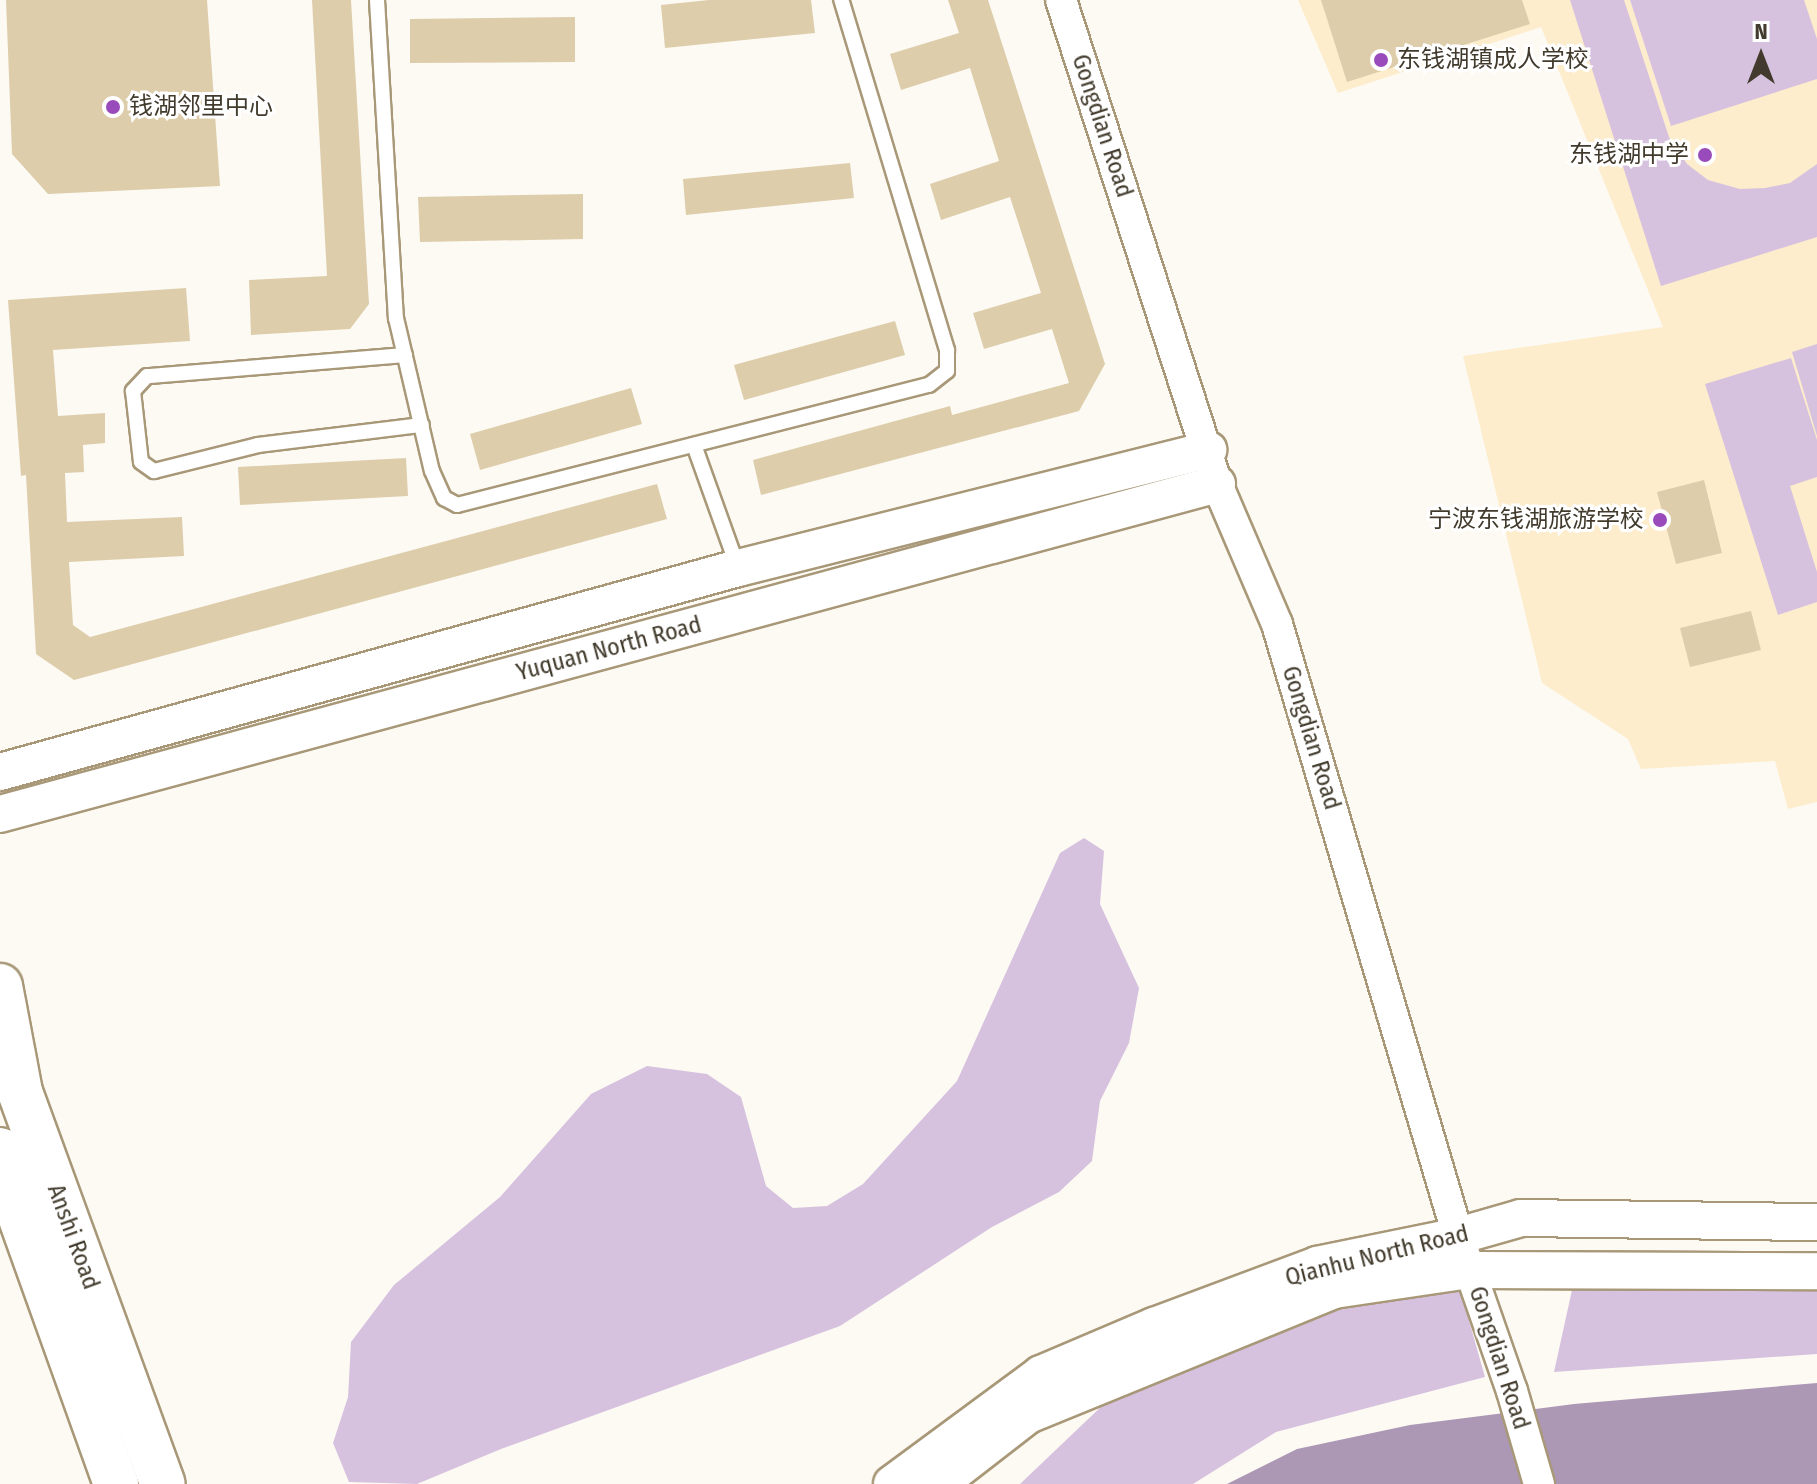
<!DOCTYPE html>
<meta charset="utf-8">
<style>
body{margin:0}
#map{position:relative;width:1817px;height:1484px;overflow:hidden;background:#fdfaf3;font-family:"Fira Sans Condensed","Noto Sans SC",sans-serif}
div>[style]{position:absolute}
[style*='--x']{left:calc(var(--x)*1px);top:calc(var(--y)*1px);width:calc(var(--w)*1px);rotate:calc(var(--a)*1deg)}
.built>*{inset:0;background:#fdedcc}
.green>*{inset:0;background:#d6c2df}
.water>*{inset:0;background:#ac98b5}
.building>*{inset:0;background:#ddcdab}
.roads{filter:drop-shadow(2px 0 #a89878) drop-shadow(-2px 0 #a89878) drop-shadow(0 2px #a89878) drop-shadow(0 -2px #a89878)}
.service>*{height:14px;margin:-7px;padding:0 7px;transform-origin:7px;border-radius:7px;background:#fff}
.minor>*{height:30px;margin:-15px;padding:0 15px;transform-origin:15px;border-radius:15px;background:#fff}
.tertiary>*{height:36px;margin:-18px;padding:0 18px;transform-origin:18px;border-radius:18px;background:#fff}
.primary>*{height:44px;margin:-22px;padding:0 22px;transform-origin:22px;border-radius:22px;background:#fff}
.dots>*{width:22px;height:22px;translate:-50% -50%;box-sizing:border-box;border:4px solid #fff;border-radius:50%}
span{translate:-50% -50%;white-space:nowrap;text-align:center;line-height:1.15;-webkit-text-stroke:6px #fff;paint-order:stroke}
.poi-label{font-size:24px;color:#423b2d}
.left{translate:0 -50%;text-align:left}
.right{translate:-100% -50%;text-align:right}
.street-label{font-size:24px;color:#423b2d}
.north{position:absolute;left:1721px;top:16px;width:80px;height:80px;-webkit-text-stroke:6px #fff;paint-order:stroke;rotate:0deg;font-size:22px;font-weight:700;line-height:32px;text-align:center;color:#423b2d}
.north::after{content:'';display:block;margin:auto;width:28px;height:36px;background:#423b2d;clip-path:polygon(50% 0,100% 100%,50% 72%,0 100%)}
</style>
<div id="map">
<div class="built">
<div style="clip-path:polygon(1298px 0,1817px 0,1817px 802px,1788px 809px,1775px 761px,1641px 769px,1628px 739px,1542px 683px,1463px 356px,1663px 327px,1541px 27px,1338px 93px)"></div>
</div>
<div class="green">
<div style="clip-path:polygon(1570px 0,1624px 0,1669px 137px,1687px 164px,1708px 180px,1740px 189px,1765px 188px,1790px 183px,1817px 164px,1817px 237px,1661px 286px)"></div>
<div style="clip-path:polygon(1630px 0,1804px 0,1817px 39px,1817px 79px,1671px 126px)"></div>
<div style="clip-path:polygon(1817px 344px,1817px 436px,1792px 352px)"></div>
<div style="clip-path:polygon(1791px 358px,1817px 440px,1817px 477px,1790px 486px,1817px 572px,1817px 602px,1778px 615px,1705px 384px)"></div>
<div style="clip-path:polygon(1084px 838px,1104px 851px,1100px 904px,1139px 988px,1129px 1043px,1100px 1101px,1092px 1161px,1059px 1192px,992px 1227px,840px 1326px,501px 1449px,417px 1484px,349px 1482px,333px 1443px,348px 1397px,351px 1342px,394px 1285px,500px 1197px,591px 1094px,647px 1066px,707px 1074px,741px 1097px,766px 1186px,793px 1208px,827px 1206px,863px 1184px,957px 1081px,1060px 853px)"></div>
<div style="clip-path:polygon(1447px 1243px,1485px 1377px,1276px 1432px,1193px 1484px,1020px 1484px,1105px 1403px,1199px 1333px)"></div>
<div style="clip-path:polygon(1574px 1281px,1817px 1282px,1817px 1354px,1554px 1372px)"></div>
</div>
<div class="water">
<div style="clip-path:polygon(1817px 1383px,1817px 1484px,1227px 1484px,1297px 1449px,1410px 1425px,1574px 1404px)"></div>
</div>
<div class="building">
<div style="clip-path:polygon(6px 0,207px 0,220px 186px,48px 194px,12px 154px)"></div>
<div style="clip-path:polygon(312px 0,351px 0,369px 304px,350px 329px,251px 335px,249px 280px,327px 276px)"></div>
<div style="clip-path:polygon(709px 0,811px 0,815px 33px,665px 48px,661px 5px)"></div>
<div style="clip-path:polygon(948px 0,988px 0,1105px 364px,1079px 411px,761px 495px,753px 460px,950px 406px,952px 415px,1069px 383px,1052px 329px,984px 349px,973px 313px,1041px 293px,1010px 197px,941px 220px,930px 184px,999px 161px,970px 68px,901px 90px,890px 54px,959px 33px)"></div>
<div style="clip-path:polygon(1321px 0,1522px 0,1530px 24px,1347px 82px)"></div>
<div style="clip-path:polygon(575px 17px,575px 62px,410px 63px,410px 19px)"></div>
<div style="clip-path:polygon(850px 163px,854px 198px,686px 215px,683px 179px)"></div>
<div style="clip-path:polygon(583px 194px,583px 239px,420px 242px,418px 197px)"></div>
<div style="clip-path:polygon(186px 288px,190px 341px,53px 350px,58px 416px,105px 413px,105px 443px,83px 445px,84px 472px,65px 473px,67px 522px,182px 517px,184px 556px,69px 562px,73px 625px,90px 637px,657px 484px,667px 519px,74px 680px,36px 654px,26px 475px,21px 476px,8px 300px)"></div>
<div style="clip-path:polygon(895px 321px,905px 355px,744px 400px,734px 365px)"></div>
<div style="clip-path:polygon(631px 388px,642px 424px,480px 470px,470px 434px)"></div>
<div style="clip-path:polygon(406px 458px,408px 496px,240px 505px,238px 467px)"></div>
<div style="clip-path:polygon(1704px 480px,1722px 553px,1676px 564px,1657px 492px)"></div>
<div style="clip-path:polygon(1751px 611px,1761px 650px,1690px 667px,1680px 628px)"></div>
</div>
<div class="roads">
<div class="service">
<div style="--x:377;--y:0;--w:319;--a:86.6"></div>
<div style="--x:396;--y:318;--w:157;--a:76.8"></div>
<div style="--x:432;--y:471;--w:30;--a:66"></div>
<div style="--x:444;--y:498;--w:15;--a:28"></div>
<div style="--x:457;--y:505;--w:487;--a:-14.3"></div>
<div style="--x:929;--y:385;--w:23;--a:-38"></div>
<div style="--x:947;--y:371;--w:21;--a:-90"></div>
<div style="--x:947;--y:350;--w:366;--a:-106.8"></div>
<div style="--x:405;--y:355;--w:259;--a:175.3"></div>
<div style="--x:147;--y:376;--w:21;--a:133"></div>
<div style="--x:133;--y:391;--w:71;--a:83.6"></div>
<div style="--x:141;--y:462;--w:16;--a:35"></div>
<div style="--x:154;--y:471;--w:107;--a:-14"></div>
<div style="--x:258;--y:445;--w:165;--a:-7"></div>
<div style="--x:694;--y:445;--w:131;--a:70.3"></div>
</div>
<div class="minor">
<div style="--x:1061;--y:0;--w:509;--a:72.14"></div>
<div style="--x:1217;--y:484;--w:152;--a:66.8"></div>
<div style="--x:1277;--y:624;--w:638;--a:73.52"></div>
<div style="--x:1458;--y:1236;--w:164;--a:70.8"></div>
<div style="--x:1512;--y:1391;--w:97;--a:73.8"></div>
</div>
<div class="tertiary">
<div style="--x:0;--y:772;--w:766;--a:-15.45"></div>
<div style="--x:738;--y:568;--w:485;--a:-14.1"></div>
<div style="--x:0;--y:814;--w:1261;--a:-15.17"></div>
<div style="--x:892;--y:1484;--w:185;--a:-36.4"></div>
<div style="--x:1041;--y:1374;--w:123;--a:-23"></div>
<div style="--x:1154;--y:1326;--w:174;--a:-20.5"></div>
<div style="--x:1317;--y:1265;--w:144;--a:-11.6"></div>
<div style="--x:1458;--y:1236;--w:66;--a:-15.9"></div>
<div style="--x:1521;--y:1218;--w:296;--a:0.8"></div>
<div style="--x:939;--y:1484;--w:113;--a:-37.8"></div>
<div style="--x:1028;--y:1415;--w:331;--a:-22.2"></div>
<div style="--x:1334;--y:1290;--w:137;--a:-8.4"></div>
<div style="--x:1470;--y:1270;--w:347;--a:0.2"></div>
</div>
<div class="primary">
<div style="--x:0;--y:986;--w:108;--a:79.3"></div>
<div style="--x:20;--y:1092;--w:417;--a:70"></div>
<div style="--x:0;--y:1150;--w:51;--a:74.1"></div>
<div style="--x:14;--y:1199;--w:303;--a:70.3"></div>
</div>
</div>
<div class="dots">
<div style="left:1381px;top:60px;background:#9a4bbb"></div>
<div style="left:113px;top:107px;background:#9a4bbb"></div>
<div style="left:1705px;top:155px;background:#9a4bbb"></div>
<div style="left:1660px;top:520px;background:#9a4bbb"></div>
</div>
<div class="poi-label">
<span class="left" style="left:1397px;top:60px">东钱湖镇成人学校</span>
<span class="left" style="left:129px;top:107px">钱湖邻里中心</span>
<span class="right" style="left:1689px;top:155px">东钱湖中学</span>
<span class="right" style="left:1644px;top:520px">宁波东钱湖旅游学校</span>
</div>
<div class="street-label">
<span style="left:1102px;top:126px;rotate:72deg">Gongdian Road</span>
<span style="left:609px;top:649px;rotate:-15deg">Yuquan North Road</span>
<span style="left:1311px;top:738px;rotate:73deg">Gongdian Road</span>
<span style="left:73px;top:1237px;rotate:70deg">Anshi Road</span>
<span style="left:1377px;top:1256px;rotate:-14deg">Qianhu North Road</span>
<span style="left:1499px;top:1358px;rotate:72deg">Gongdian Road</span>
</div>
<div class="north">N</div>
</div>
